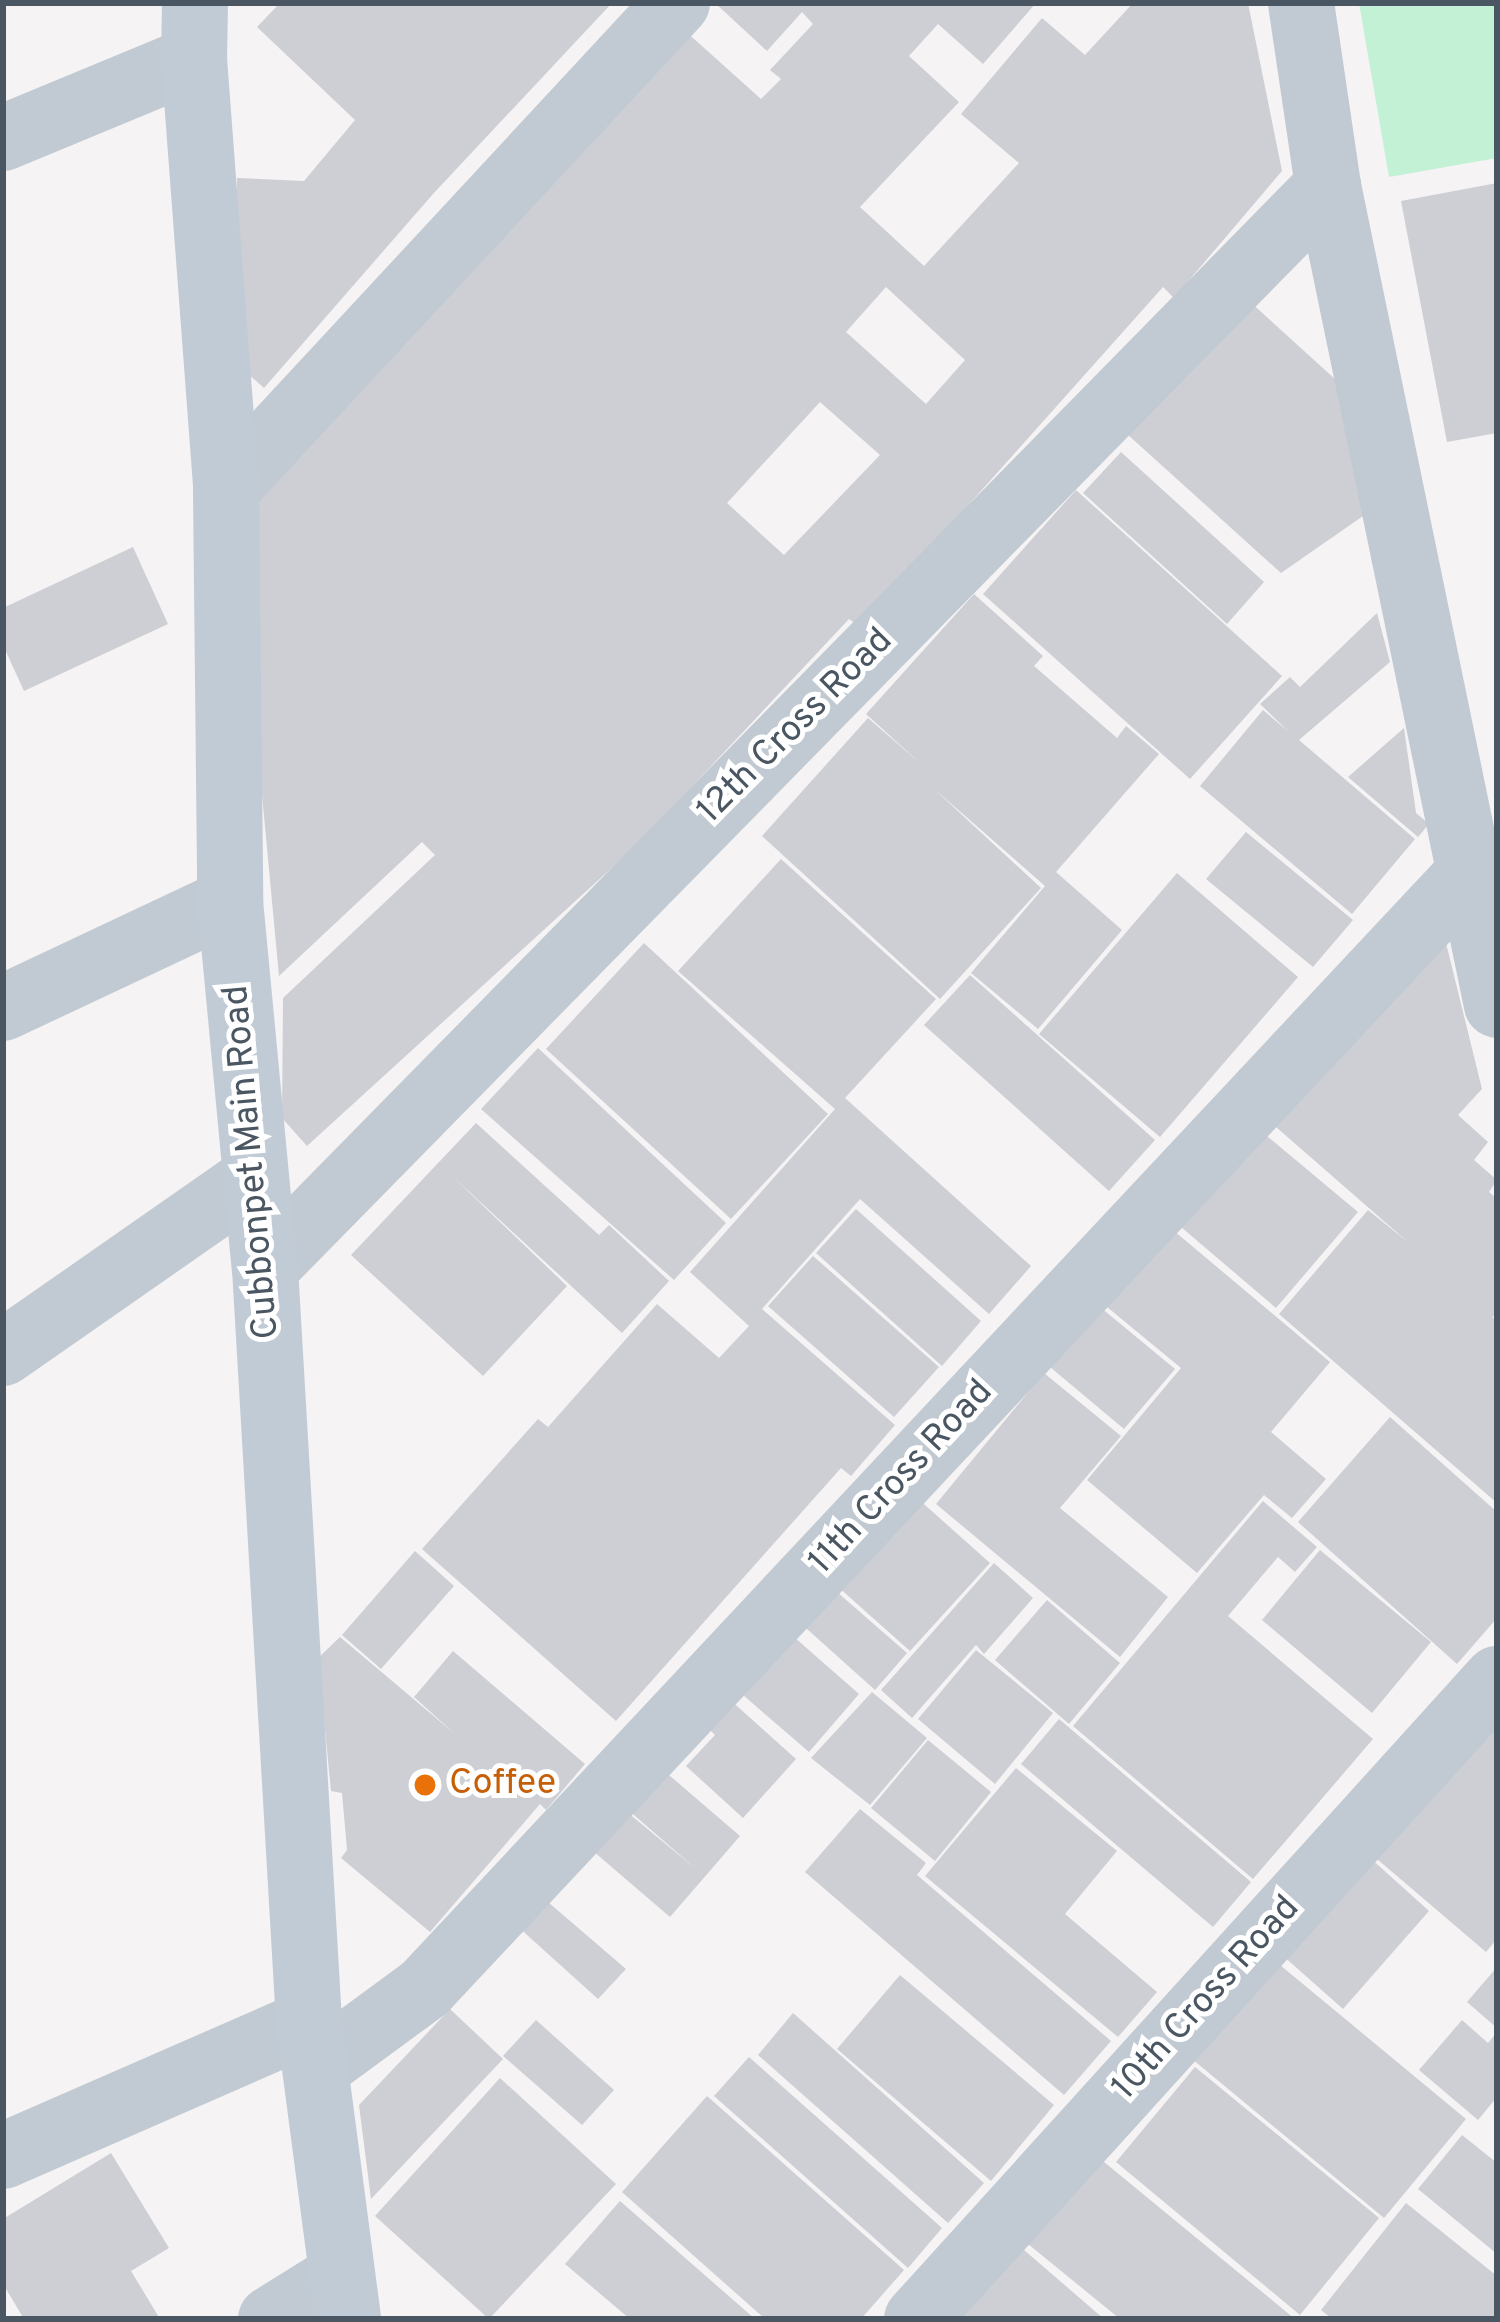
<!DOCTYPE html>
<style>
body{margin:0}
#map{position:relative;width:1500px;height:2322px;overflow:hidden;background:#f5f3f3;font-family:Overpass,sans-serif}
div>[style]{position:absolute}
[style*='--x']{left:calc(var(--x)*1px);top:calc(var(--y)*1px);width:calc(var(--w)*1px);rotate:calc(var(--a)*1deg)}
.green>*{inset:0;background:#c3f1d5}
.building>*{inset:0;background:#cdcfd5}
.street>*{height:66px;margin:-33px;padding:0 33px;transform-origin:33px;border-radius:33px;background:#c1cad2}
.secondary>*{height:66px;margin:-33px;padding:0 33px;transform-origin:33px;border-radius:33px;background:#c1cbd6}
.dots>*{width:33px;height:33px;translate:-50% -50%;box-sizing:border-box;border:6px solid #fff;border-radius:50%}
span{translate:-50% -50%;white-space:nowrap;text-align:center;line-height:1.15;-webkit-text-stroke:10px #fff;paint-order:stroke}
.street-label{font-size:36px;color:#4a5661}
.food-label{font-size:36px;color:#c56008}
.left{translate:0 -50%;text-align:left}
.frame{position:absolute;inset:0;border:6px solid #4a5661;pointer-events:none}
</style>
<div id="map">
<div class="green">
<div style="clip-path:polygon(1359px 3px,1497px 3px,1497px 158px,1389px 177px)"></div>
</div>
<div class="building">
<div style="clip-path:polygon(280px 3px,612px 3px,433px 194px,264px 388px,237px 364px,237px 178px,304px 181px,355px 120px,257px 27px)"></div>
<div style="clip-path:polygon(evenodd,715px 3px,1036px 3px,983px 64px,938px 24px,909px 56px,959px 102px,860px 207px,924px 266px,1019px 163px,961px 114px,1042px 18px,1085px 55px,1133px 3px,1248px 3px,1282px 171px,1174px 298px,1163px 287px,947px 529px,856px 624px,849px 619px,638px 844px,307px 1146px,282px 1118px,283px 998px,435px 855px,422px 842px,279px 976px,236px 517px,683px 29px,761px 99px,781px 79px,770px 70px,813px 24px,802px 12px,767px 51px,715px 3px,886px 287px,965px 360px,926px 404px,846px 332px,886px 287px,715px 3px,820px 402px,880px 455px,784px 555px,727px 503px,820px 402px)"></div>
<div style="clip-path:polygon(1497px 183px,1497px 433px,1447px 442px,1401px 201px)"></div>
<div style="clip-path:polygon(1248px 300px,1336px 380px,1363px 516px,1281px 573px,1127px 434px)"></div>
<div style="clip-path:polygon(1121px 452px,1264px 582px,1227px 624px,1083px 493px)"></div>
<div style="clip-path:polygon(1076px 490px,1282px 676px,1190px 779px,983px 594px)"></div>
<div style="clip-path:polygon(133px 547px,168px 624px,24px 691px,3px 645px,3px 608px)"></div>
<div style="clip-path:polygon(974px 594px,1043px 656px,1034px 666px,1117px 738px,1126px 726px,1159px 754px,1056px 872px,1122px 930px,1038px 1029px,971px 973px,1045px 886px,932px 787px,1041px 888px,940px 999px,762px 836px,868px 718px,921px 764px,866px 714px)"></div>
<div style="clip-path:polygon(1377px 613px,1390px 662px,1299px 740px,1415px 839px,1352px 914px,1200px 786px,1263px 710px,1289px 732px,1260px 704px,1290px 677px,1300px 687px)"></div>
<div style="clip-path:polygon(1404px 728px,1416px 813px,1429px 824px,1418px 837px,1348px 777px)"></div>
<div style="clip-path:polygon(1246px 832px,1353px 920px,1313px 967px,1206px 879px)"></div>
<div style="clip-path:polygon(781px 859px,936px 999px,845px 1098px,1031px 1266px,989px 1314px,860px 1199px,762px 1309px,895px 1425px,851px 1476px,841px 1468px,616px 1721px,422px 1549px,538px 1419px,548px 1427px,657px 1304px,719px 1358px,749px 1326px,690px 1272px,835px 1109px,678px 971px)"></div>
<div style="clip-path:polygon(1177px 873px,1298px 977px,1160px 1137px,1039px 1034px)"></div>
<div style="clip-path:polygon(644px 943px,828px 1114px,731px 1219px,546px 1049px)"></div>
<div style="clip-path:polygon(1446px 943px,1482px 1089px,1458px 1115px,1488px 1142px,1474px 1160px,1497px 1180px,1489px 1192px,1497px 1199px,1497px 1315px,1492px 1317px,1497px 1321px,1497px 1503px,1279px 1314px,1368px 1210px,1409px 1243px,1269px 1121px)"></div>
<div style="clip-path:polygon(970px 975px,1155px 1140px,1109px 1191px,924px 1025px)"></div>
<div style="clip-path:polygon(538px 1048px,726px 1223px,674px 1280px,481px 1109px)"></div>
<div style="clip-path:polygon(476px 1123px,599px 1235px,609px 1225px,669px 1281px,622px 1333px,451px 1175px,567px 1286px,483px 1376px,351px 1255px)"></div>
<div style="clip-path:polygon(1255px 1126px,1358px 1212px,1276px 1308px,1174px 1221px)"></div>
<div style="clip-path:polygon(856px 1209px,981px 1321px,942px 1366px,816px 1253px)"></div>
<div style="clip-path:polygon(1167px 1225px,1330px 1362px,1271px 1432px,1326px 1479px,1292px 1518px,1264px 1495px,1197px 1573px,1087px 1480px,1181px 1368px,1101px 1302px)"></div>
<div style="clip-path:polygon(813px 1256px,939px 1367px,894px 1417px,768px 1306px)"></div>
<div style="clip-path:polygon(1094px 1302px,1175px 1369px,1124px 1429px,1044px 1362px)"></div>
<div style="clip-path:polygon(1044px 1373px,1121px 1436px,1060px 1508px,1168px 1597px,1120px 1657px,936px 1504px)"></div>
<div style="clip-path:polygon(1390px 1417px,1497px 1512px,1497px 1618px,1457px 1664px,1298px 1522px)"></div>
<div style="clip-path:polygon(916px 1497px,990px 1563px,910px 1651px,837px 1586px)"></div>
<div style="clip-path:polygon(1263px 1501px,1317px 1547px,1295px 1572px,1278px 1557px,1228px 1616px,1373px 1739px,1253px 1879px,1073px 1726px)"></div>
<div style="clip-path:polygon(1320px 1550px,1431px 1642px,1372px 1713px,1262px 1620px)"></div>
<div style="clip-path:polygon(415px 1551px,454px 1586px,381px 1669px,342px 1635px)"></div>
<div style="clip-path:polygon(994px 1563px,1033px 1598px,984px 1654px,976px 1645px,912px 1718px,881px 1690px)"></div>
<div style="clip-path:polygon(829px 1585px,907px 1653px,875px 1690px,797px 1620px)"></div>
<div style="clip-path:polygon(1047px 1600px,1120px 1663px,1069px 1724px,995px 1660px)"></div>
<div style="clip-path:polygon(340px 1637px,455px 1734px,414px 1697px,453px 1651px,585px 1764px,546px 1810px,540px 1804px,430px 1932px,341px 1858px,347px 1850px,342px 1793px,331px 1791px,318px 1658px)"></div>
<div style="clip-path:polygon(794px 1637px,859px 1694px,809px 1752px,743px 1695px)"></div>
<div style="clip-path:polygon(976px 1650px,1053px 1713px,995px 1784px,918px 1719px)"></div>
<div style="clip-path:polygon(872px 1692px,927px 1738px,870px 1805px,811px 1758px)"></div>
<div style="clip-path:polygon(728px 1698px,796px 1759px,743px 1818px,686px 1766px,715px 1735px,705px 1725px)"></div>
<div style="clip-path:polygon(1059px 1719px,1251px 1882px,1213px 1927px,1021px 1764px)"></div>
<div style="clip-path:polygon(1497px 1720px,1497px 1939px,1486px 1952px,1370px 1853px)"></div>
<div style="clip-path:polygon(928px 1740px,991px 1792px,935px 1861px,871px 1808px)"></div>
<div style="clip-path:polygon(1016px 1768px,1117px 1851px,1065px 1914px,1157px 1992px,1118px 2037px,925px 1876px)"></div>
<div style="clip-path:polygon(662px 1769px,740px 1836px,670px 1917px,593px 1851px,627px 1812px,696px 1869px,627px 1809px)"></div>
<div style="clip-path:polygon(860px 1809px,926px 1863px,917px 1875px,1111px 2041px,1064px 2095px,805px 1872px)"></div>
<div style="clip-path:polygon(1368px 1856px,1429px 1911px,1343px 2009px,1281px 1954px)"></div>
<div style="clip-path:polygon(541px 1896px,626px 1969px,598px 1999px,516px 1925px)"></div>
<div style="clip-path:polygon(1274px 1960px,1466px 2119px,1384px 2218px,1192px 2059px)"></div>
<div style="clip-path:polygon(1497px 1967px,1497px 2028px,1467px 2002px)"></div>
<div style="clip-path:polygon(900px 1975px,1054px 2105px,991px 2181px,837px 2049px)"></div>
<div style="clip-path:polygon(450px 2009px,503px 2059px,371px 2199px,359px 2105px)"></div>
<div style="clip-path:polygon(793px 2013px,984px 2183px,948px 2223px,758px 2055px)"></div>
<div style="clip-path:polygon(536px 2020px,614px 2090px,582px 2125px,503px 2056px)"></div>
<div style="clip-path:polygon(1462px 2020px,1488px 2043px,1497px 2032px,1497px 2097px,1478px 2120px,1419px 2070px)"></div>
<div style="clip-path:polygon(749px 2057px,942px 2228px,908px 2268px,714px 2096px)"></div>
<div style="clip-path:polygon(1195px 2067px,1379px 2218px,1300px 2315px,1116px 2162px)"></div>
<div style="clip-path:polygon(500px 2078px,616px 2184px,489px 2319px,375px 2216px)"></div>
<div style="clip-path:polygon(707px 2096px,904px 2270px,861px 2319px,765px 2319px,622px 2192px)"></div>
<div style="clip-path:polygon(1462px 2135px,1497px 2163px,1497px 2254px,1418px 2189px)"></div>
<div style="clip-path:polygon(111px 2153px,169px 2248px,131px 2271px,160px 2319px,24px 2319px,3px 2284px,3px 2219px)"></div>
<div style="clip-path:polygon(1098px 2157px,1295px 2319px,1120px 2319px,1028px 2244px)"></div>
<div style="clip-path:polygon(620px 2201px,755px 2319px,630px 2319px,565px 2264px)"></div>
<div style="clip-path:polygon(1406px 2203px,1497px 2276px,1497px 2319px,1332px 2319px,1321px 2310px)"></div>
<div style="clip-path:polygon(1016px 2243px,1104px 2319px,951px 2319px)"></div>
</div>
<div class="street">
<div style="--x:1301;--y:3;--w:185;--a:81.6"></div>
<div style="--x:1328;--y:186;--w:836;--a:78.34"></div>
<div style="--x:3;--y:138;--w:207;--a:-22.5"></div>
<div style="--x:226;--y:489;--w:663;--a:-47.14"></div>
<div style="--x:3;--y:1008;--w:251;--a:-25.2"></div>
<div style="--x:265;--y:1268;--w:1517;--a:-45.51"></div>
<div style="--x:3;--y:1353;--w:307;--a:-34.9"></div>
<div style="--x:319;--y:2066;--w:132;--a:-36.3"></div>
<div style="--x:425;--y:1988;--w:1529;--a:-46.88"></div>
<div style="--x:3;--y:2156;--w:334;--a:-23.6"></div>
<div style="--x:271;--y:2319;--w:81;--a:-31.9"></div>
<div style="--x:917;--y:2319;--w:864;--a:-47.82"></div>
</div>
<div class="secondary">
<div style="--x:195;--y:3;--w:56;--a:91"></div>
<div style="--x:194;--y:59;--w:431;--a:85.7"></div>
<div style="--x:226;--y:489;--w:412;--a:89.4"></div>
<div style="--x:230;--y:901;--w:369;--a:84.6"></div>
<div style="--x:265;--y:1268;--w:755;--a:86.66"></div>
<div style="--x:309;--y:2022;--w:300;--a:82.5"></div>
</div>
<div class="dots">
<div style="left:425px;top:1785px;background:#e8710a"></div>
</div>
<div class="street-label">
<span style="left:796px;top:727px;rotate:-45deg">12th Cross Road</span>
<span style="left:253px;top:1162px;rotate:-95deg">Cubbonpet Main Road</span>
<span style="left:902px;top:1478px;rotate:-47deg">11th Cross Road</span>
<span style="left:1207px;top:1999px;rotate:-48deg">10th Cross Road</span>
</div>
<div class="food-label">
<span class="left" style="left:449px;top:1785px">Coffee</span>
</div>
<div class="frame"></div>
</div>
